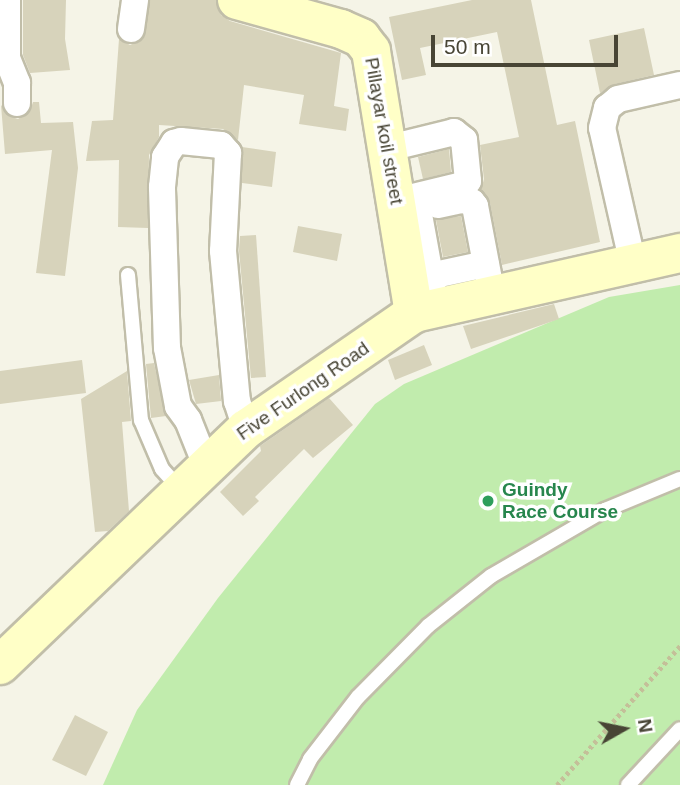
<!DOCTYPE html>
<style>
body{margin:0}
#map{position:relative;width:680px;height:785px;overflow:hidden;background:#f5f4e7;font-family:Helvetica,sans-serif}
div>[style]{position:absolute}
[style*='--x']{left:calc(var(--x)*1px);top:calc(var(--y)*1px);width:calc(var(--w)*1px);rotate:calc(var(--a)*1deg)}
.green>*{inset:0;background:#c1ecad}
.building>*{inset:0;background:#d7d3bb}
.path>*{height:4.5px;margin-top:-2.25px;transform-origin:0;background:repeating-linear-gradient(90deg,#c4bf99 0 3.5px,transparent 0 7px)}
.roads{filter:drop-shadow(2px 0 #c1bea9) drop-shadow(-2px 0 #c1bea9) drop-shadow(0 2px #c1bea9) drop-shadow(0 -2px #c1bea9)}
.lane>*{height:14px;margin:-7px;padding:0 7px;transform-origin:7px;border-radius:7px;background:#fff}
.street>*{height:26px;margin:-13px;padding:0 13px;transform-origin:13px;border-radius:13px;background:#fff}
.secondary>*{height:38px;margin:-19px;padding:0 19px;transform-origin:19px;border-radius:19px;background:#ffffc7}
.dots>*{width:19px;height:19px;translate:-50% -50%;box-sizing:border-box;border:4px solid #fff;border-radius:50%}
span{translate:-50% -50%;white-space:nowrap;text-align:center;line-height:1.15;-webkit-text-stroke:7px #fff;paint-order:stroke}
.street-label{font-size:19px;color:#484535}
.leisure-label{font-size:19px;color:#27864d;font-weight:700}
.left{translate:0 -50%;text-align:left}
.north{position:absolute;left:589px;top:694px;width:70px;height:70px;-webkit-text-stroke:5px #fff;paint-order:stroke;rotate:81deg;font-size:19px;font-weight:700;line-height:28px;text-align:center;color:#484535}
.north::after{content:'';display:block;margin:auto;width:24px;height:32px;background:#484535;clip-path:polygon(50% 0,100% 100%,50% 72%,0 100%)}
.scale{position:absolute;left:431px;top:35px;width:187px;height:32px;box-sizing:border-box;border:4px solid #484535;border-top:0;padding-left:9px;font-size:21px;line-height:24px;white-space:nowrap;color:#484535;-webkit-text-stroke:5px #fff;paint-order:stroke}
</style>
<div id="map">
<div class="green">
<div style="clip-path:polygon(680px 285px,680px 785px,103px 785px,137px 710px,218px 598px,375px 404px,404px 384px,609px 297px)"></div>
</div>
<div class="building">
<div style="clip-path:polygon(23px 0,66px 0,65px 39px,70px 70px,30px 73px,23px 55px)"></div>
<div style="clip-path:polygon(150px 0,216px 0,221px 15px,230px 21px,341px 53px,334px 106px,349px 109px,346px 131px,299px 124px,304px 95px,244px 85px,238px 140px,223px 129px,159px 125px,159px 137px,149px 155px,148px 228px,118px 227px,119px 160px,86px 161px,92px 121px,113px 120px,119px 39px,130px 45px,143px 39px)"></div>
<div style="clip-path:polygon(472px 0,531px 0,557px 125px,575px 121px,600px 242px,502px 265px,490px 203px,481px 190px,484px 179px,480px 145px,519px 137px,497px 32px,420px 48px,426px 75px,402px 80px,389px 17px)"></div>
<div style="clip-path:polygon(644px 28px,654px 75px,615px 84px,600px 93px,589px 40px)"></div>
<div style="clip-path:polygon(33px 102px,39px 102px,41px 123px,73px 122px,78px 168px,65px 276px,36px 273px,52px 150px,5px 154px,1px 105px,9px 116px,18px 119px,30px 111px)"></div>
<div style="clip-path:polygon(242px 147px,276px 152px,272px 187px,242px 183px)"></div>
<div style="clip-path:polygon(449px 149px,451px 172px,423px 179px,418px 157px)"></div>
<div style="clip-path:polygon(461px 216px,468px 252px,443px 257px,436px 220px)"></div>
<div style="clip-path:polygon(298px 226px,342px 234px,337px 261px,293px 252px)"></div>
<div style="clip-path:polygon(256px 235px,266px 377px,251px 378px,239px 251px,240px 236px)"></div>
<div style="clip-path:polygon(554px 304px,559px 319px,471px 349px,463px 326px)"></div>
<div style="clip-path:polygon(424px 345px,432px 365px,395px 380px,388px 360px)"></div>
<div style="clip-path:polygon(82px 360px,86px 393px,0 404px,0 371px)"></div>
<div style="clip-path:polygon(154px 363px,166px 416px,151px 418px,146px 364px)"></div>
<div style="clip-path:polygon(127px 371px,131px 421px,122px 422px,129px 511px,108px 531px,95px 532px,81px 399px)"></div>
<div style="clip-path:polygon(219px 375px,221px 401px,196px 404px,189px 380px)"></div>
<div style="clip-path:polygon(329px 398px,353px 425px,313px 458px,304px 449px,255px 497px,259px 501px,243px 516px,220px 492px,261px 451px,260px 446px)"></div>
<div style="clip-path:polygon(75px 715px,108px 732px,86px 776px,52px 760px)"></div>
</div>
<div class="path">
<div style="--x:557;--y:785;--w:186;--a:-48.5"></div>
</div>
<div class="roads">
<div class="lane">
<div style="--x:128;--y:275;--w:146;--a:84.9"></div>
<div style="--x:141;--y:420;--w:53;--a:66.8"></div>
<div style="--x:162;--y:469;--w:27;--a:48"></div>
<div style="--x:297;--y:785;--w:29;--a:-63"></div>
<div style="--x:310;--y:759;--w:78;--a:-52.3"></div>
<div style="--x:358;--y:697;--w:100;--a:-45.4"></div>
<div style="--x:428;--y:626;--w:80;--a:-38.4"></div>
<div style="--x:491;--y:576;--w:132;--a:-30.1"></div>
<div style="--x:605;--y:510;--w:81;--a:-22.5"></div>
<div style="--x:628;--y:785;--w:76;--a:-47.1"></div>
</div>
<div class="street">
<div style="--x:7;--y:0;--w:58;--a:90"></div>
<div style="--x:7;--y:58;--w:27;--a:68"></div>
<div style="--x:17;--y:83;--w:20;--a:90"></div>
<div style="--x:131;--y:29;--w:29;--a:-82"></div>
<div style="--x:389;--y:148;--w:67;--a:-13.8"></div>
<div style="--x:454;--y:132;--w:13;--a:39"></div>
<div style="--x:464;--y:140;--w:41;--a:84.4"></div>
<div style="--x:468;--y:181;--w:6;--a:141"></div>
<div style="--x:463;--y:185;--w:68;--a:166.4"></div>
<div style="--x:438;--y:205;--w:25;--a:-12"></div>
<div style="--x:462;--y:200;--w:10;--a:11"></div>
<div style="--x:472;--y:202;--w:5;--a:53"></div>
<div style="--x:475;--y:206;--w:91;--a:79.2"></div>
<div style="--x:418;--y:209;--w:101;--a:79.7"></div>
<div style="--x:633;--y:264;--w:139;--a:-102.8"></div>
<div style="--x:602;--y:128;--w:21;--a:-76"></div>
<div style="--x:607;--y:108;--w:14;--a:-39"></div>
<div style="--x:618;--y:99;--w:64;--a:-12.7"></div>
<div style="--x:430;--y:276;--w:57;--a:-12.1"></div>
<div style="--x:206;--y:465;--w:48;--a:-111.8"></div>
<div style="--x:188;--y:420;--w:17;--a:-126"></div>
<div style="--x:178;--y:406;--w:59;--a:-100.7"></div>
<div style="--x:167;--y:348;--w:161;--a:-91.8"></div>
<div style="--x:162;--y:187;--w:30;--a:-84"></div>
<div style="--x:165;--y:157;--w:17;--a:-57"></div>
<div style="--x:174;--y:143;--w:7;--a:-16"></div>
<div style="--x:181;--y:141;--w:40;--a:5.7"></div>
<div style="--x:221;--y:145;--w:11;--a:49"></div>
<div style="--x:228;--y:153;--w:98;--a:92.9"></div>
<div style="--x:223;--y:251;--w:151;--a:84.7"></div>
<div style="--x:237;--y:401;--w:29;--a:72"></div>
</div>
<div class="secondary">
<div style="--x:237;--y:0;--w:108;--a:15.6"></div>
<div style="--x:341;--y:29;--w:22;--a:24"></div>
<div style="--x:361;--y:38;--w:16;--a:52"></div>
<div style="--x:371;--y:51;--w:266;--a:80.7"></div>
<div style="--x:0;--y:665;--w:341;--a:-43.8"></div>
<div style="--x:246;--y:429;--w:204;--a:-34.6"></div>
<div style="--x:414;--y:313;--w:273;--a:-12.7"></div>
</div>
</div>
<div class="dots">
<div style="left:488px;top:501px;background:#2e9e5b"></div>
</div>
<div class="street-label">
<span style="left:384px;top:131px;rotate:80deg">Pillayar koil street</span>
<span style="left:303px;top:391px;rotate:-35deg">Five Furlong Road</span>
</div>
<div class="leisure-label">
<span class="left" style="left:502px;top:501px">Guindy<br>Race Course</span>
</div>
<div class="north">N</div>
<div class="scale">50 m</div>
</div>
